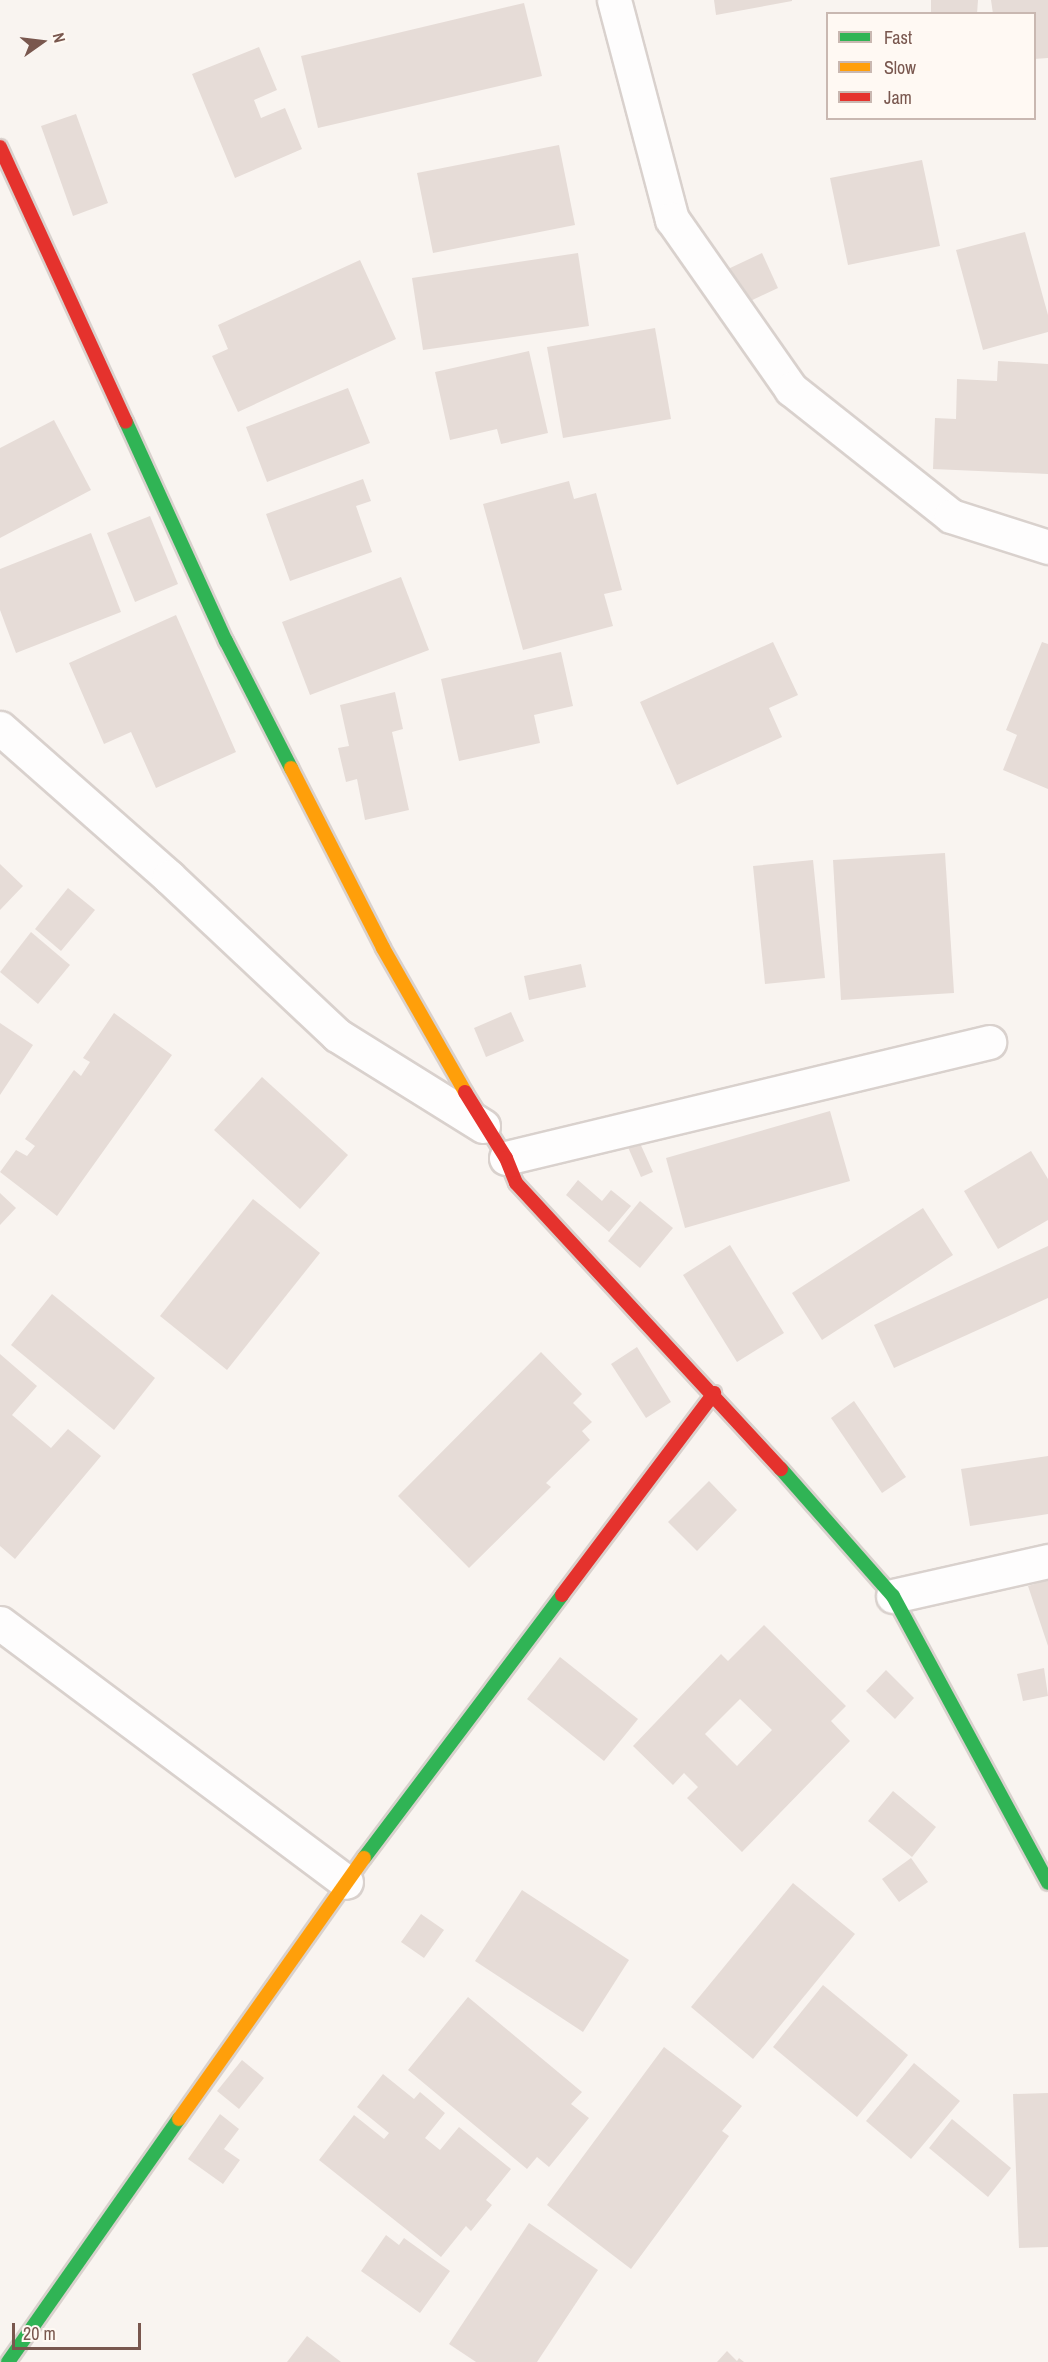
<!DOCTYPE html>
<style>
body{margin:0}
#map{position:relative;width:1048px;height:2362px;overflow:hidden;background:#f9f4f0;font-family:"Archivo Narrow",sans-serif}
div>[style]{position:absolute}
[style*='--x']{left:calc(var(--x)*1px);top:calc(var(--y)*1px);width:calc(var(--w)*1px);rotate:calc(var(--a)*1deg)}
.building>*{inset:0;background:#e6dcd7}
.roads{filter:drop-shadow(2px 0 #d9d1cd) drop-shadow(-2px 0 #d9d1cd) drop-shadow(0 2px #d9d1cd) drop-shadow(0 -2px #d9d1cd)}
.street>*{height:33px;margin:-16.5px;padding:0 16.5px;transform-origin:16.5px;border-radius:16.5px;background:#fefdfd}
.fast>*{height:14px;margin:-7px;padding:0 7px;transform-origin:7px;border-radius:7px;background:#30b455}
.slow>*{height:14px;margin:-7px;padding:0 7px;transform-origin:7px;border-radius:7px;background:#ff9f0a}
.jam>*{height:14px;margin:-7px;padding:0 7px;transform-origin:7px;border-radius:7px;background:#e5322d}
span{translate:-50% -50%;white-space:nowrap;text-align:center;line-height:1.15;-webkit-text-stroke:4.5px #fff9f3;paint-order:stroke}
.legend{position:absolute;left:826px;top:12px;width:210px;height:108px;box-sizing:border-box;background:#fff9f3;border:2px solid #c9b8b1;margin:0;padding:8px 10px;list-style:none;font-size:18px;color:#79574e}
.legend li{display:flex;align-items:center;gap:12px;height:30px}
.legend b{width:30px;border:2px solid #c9b8b1}
.north{position:absolute;left:12px;top:12px;width:60px;height:60px;-webkit-text-stroke:4px #fff9f3;paint-order:stroke;rotate:76deg;font-size:16px;font-weight:700;line-height:24px;text-align:center;color:#79574e}
.north::after{content:'';display:block;margin:auto;width:21px;height:27px;background:#79574e;clip-path:polygon(50% 0,100% 100%,50% 72%,0 100%)}
.scale{position:absolute;left:12px;top:2323px;width:129px;height:27px;box-sizing:border-box;border:3px solid #79574e;border-top:0;padding-left:8px;font-size:18px;line-height:21px;white-space:nowrap;color:#79574e;-webkit-text-stroke:4px #fff9f3;paint-order:stroke}
</style>
<div id="map">
<div class="building">
<div style="clip-path:polygon(714px 0,792px 0,792px 1px,716px 15px)"></div>
<div style="clip-path:polygon(931px 0,978px 0,977px 14px,931px 14px)"></div>
<div style="clip-path:polygon(991px 0,1048px 0,1048px 58px,1034px 59px,1034px 14px,993px 14px)"></div>
<div style="clip-path:polygon(524px 3px,542px 76px,318px 128px,301px 56px)"></div>
<div style="clip-path:polygon(259px 47px,277px 90px,254px 100px,261px 118px,285px 108px,302px 149px,235px 178px,192px 74px)"></div>
<div style="clip-path:polygon(76px 114px,108px 203px,73px 216px,41px 126px)"></div>
<div style="clip-path:polygon(559px 145px,575px 225px,433px 253px,417px 173px)"></div>
<div style="clip-path:polygon(922px 160px,940px 246px,848px 265px,830px 178px)"></div>
<div style="clip-path:polygon(1025px 232px,1048px 315px,1048px 332px,983px 350px,956px 250px)"></div>
<div style="clip-path:polygon(578px 253px,589px 326px,423px 350px,412px 278px)"></div>
<div style="clip-path:polygon(762px 253px,778px 288px,744px 304px,728px 269px)"></div>
<div style="clip-path:polygon(360px 260px,396px 339px,238px 412px,212px 356px,228px 349px,218px 325px)"></div>
<div style="clip-path:polygon(655px 328px,671px 419px,563px 438px,547px 347px)"></div>
<div style="clip-path:polygon(529px 351px,548px 433px,501px 444px,497px 429px,450px 440px,435px 372px)"></div>
<div style="clip-path:polygon(998px 361px,1048px 364px,1048px 474px,933px 469px,935px 418px,956px 419px,957px 379px,997px 381px)"></div>
<div style="clip-path:polygon(348px 388px,370px 443px,267px 482px,246px 427px)"></div>
<div style="clip-path:polygon(54px 420px,91px 490px,0 538px,0 448px)"></div>
<div style="clip-path:polygon(363px 479px,371px 501px,356px 506px,372px 552px,290px 581px,266px 514px)"></div>
<div style="clip-path:polygon(569px 481px,574px 499px,596px 493px,622px 590px,604px 594px,613px 626px,523px 650px,483px 504px)"></div>
<div style="clip-path:polygon(150px 516px,178px 584px,135px 602px,107px 533px)"></div>
<div style="clip-path:polygon(91px 533px,121px 612px,16px 653px,0 610px,0 569px)"></div>
<div style="clip-path:polygon(401px 577px,429px 650px,310px 695px,282px 622px)"></div>
<div style="clip-path:polygon(176px 615px,236px 752px,156px 788px,131px 732px,104px 744px,69px 663px)"></div>
<div style="clip-path:polygon(773px 642px,798px 695px,769px 708px,782px 737px,677px 785px,640px 702px)"></div>
<div style="clip-path:polygon(1042px 642px,1048px 644px,1048px 789px,1003px 770px,1017px 735px,1006px 730px)"></div>
<div style="clip-path:polygon(561px 652px,573px 706px,534px 715px,540px 743px,459px 761px,441px 679px)"></div>
<div style="clip-path:polygon(395px 692px,403px 729px,392px 732px,409px 810px,365px 820px,357px 779px,346px 782px,338px 748px,349px 746px,340px 705px)"></div>
<div style="clip-path:polygon(945px 853px,954px 993px,841px 1000px,833px 860px)"></div>
<div style="clip-path:polygon(813px 860px,825px 978px,765px 984px,753px 866px)"></div>
<div style="clip-path:polygon(0 864px,23px 886px,0 910px)"></div>
<div style="clip-path:polygon(68px 888px,95px 910px,61px 951px,35px 929px)"></div>
<div style="clip-path:polygon(31px 932px,70px 965px,38px 1004px,0 972px)"></div>
<div style="clip-path:polygon(581px 964px,586px 987px,529px 1000px,524px 976px)"></div>
<div style="clip-path:polygon(511px 1012px,524px 1041px,486px 1057px,474px 1028px)"></div>
<div style="clip-path:polygon(114px 1013px,172px 1055px,57px 1216px,0 1172px,16px 1150px,27px 1156px,35px 1146px,25px 1139px,74px 1070px,81px 1076px,90px 1062px,83px 1058px)"></div>
<div style="clip-path:polygon(0 1023px,33px 1045px,0 1095px)"></div>
<div style="clip-path:polygon(262px 1077px,348px 1155px,300px 1209px,214px 1130px)"></div>
<div style="clip-path:polygon(830px 1111px,850px 1181px,685px 1228px,666px 1158px)"></div>
<div style="clip-path:polygon(639px 1141px,653px 1172px,641px 1177px,627px 1145px)"></div>
<div style="clip-path:polygon(1031px 1151px,1048px 1179px,1048px 1220px,998px 1249px,964px 1191px)"></div>
<div style="clip-path:polygon(578px 1180px,602px 1201px,611px 1190px,631px 1206px,609px 1232px,566px 1195px)"></div>
<div style="clip-path:polygon(0 1193px,16px 1208px,0 1225px)"></div>
<div style="clip-path:polygon(253px 1199px,320px 1253px,227px 1370px,160px 1316px)"></div>
<div style="clip-path:polygon(640px 1201px,673px 1228px,640px 1268px,608px 1241px)"></div>
<div style="clip-path:polygon(923px 1208px,953px 1255px,822px 1340px,792px 1293px)"></div>
<div style="clip-path:polygon(730px 1245px,784px 1333px,737px 1362px,683px 1275px)"></div>
<div style="clip-path:polygon(1048px 1246px,1048px 1298px,894px 1368px,874px 1325px)"></div>
<div style="clip-path:polygon(52px 1294px,155px 1378px,114px 1430px,11px 1345px)"></div>
<div style="clip-path:polygon(637px 1347px,671px 1402px,646px 1418px,611px 1364px)"></div>
<div style="clip-path:polygon(541px 1352px,582px 1394px,573px 1403px,592px 1422px,582px 1431px,590px 1440px,546px 1483px,551px 1487px,469px 1568px,398px 1496px)"></div>
<div style="clip-path:polygon(0 1354px,37px 1386px,12px 1415px,51px 1448px,68px 1429px,101px 1456px,15px 1559px,0 1546px)"></div>
<div style="clip-path:polygon(854px 1401px,906px 1477px,882px 1493px,831px 1418px)"></div>
<div style="clip-path:polygon(1048px 1456px,1048px 1514px,970px 1526px,961px 1469px)"></div>
<div style="clip-path:polygon(709px 1481px,737px 1510px,697px 1551px,668px 1522px)"></div>
<div style="clip-path:polygon(1048px 1580px,1048px 1646px,1028px 1586px)"></div>
<div style="clip-path:polygon(evenodd,764px 1625px,846px 1706px,831px 1721px,850px 1741px,742px 1852px,687px 1798px,698px 1787px,684px 1773px,673px 1785px,633px 1746px,721px 1654px,728px 1661px,764px 1625px,740px 1699px,772px 1730px,737px 1766px,705px 1734px,740px 1699px)"></div>
<div style="clip-path:polygon(560px 1657px,638px 1719px,604px 1761px,527px 1699px)"></div>
<div style="clip-path:polygon(1044px 1668px,1048px 1696px,1023px 1701px,1017px 1674px)"></div>
<div style="clip-path:polygon(886px 1670px,914px 1698px,895px 1719px,866px 1691px)"></div>
<div style="clip-path:polygon(893px 1791px,936px 1827px,912px 1857px,868px 1821px)"></div>
<div style="clip-path:polygon(911px 1858px,928px 1882px,899px 1902px,882px 1879px)"></div>
<div style="clip-path:polygon(793px 1883px,855px 1934px,753px 2059px,691px 2007px)"></div>
<div style="clip-path:polygon(522px 1890px,629px 1960px,583px 2032px,475px 1961px)"></div>
<div style="clip-path:polygon(421px 1914px,444px 1930px,424px 1958px,401px 1942px)"></div>
<div style="clip-path:polygon(823px 1985px,908px 2055px,857px 2117px,773px 2047px)"></div>
<div style="clip-path:polygon(468px 1997px,582px 2092px,571px 2104px,589px 2118px,549px 2167px,537px 2157px,527px 2169px,408px 2070px)"></div>
<div style="clip-path:polygon(664px 2047px,742px 2106px,722px 2131px,729px 2136px,631px 2269px,547px 2205px)"></div>
<div style="clip-path:polygon(242px 2060px,264px 2078px,239px 2109px,217px 2091px)"></div>
<div style="clip-path:polygon(914px 2063px,960px 2101px,911px 2159px,866px 2121px)"></div>
<div style="clip-path:polygon(383px 2074px,414px 2099px,420px 2092px,445px 2113px,425px 2138px,440px 2150px,459px 2127px,511px 2169px,486px 2200px,492px 2205px,471px 2231px,466px 2226px,441px 2257px,319px 2160px,354px 2115px,384px 2139px,389px 2133px,357px 2107px)"></div>
<div style="clip-path:polygon(1048px 2093px,1048px 2247px,1019px 2248px,1013px 2094px)"></div>
<div style="clip-path:polygon(220px 2114px,239px 2129px,224px 2149px,240px 2160px,223px 2184px,188px 2159px)"></div>
<div style="clip-path:polygon(952px 2119px,1011px 2168px,988px 2197px,929px 2148px)"></div>
<div style="clip-path:polygon(529px 2223px,598px 2270px,537px 2362px,476px 2362px,449px 2344px)"></div>
<div style="clip-path:polygon(386px 2235px,399px 2245px,404px 2238px,450px 2271px,420px 2313px,361px 2271px)"></div>
<div style="clip-path:polygon(307px 2336px,341px 2362px,287px 2362px)"></div>
<div style="clip-path:polygon(727px 2351px,737px 2361px,739px 2358px,744px 2362px,717px 2362px)"></div>
</div>
<div class="roads">
<div class="street">
<div style="--x:614;--y:0;--w:227;--a:75.2"></div>
<div style="--x:672;--y:219;--w:208;--a:55"></div>
<div style="--x:791;--y:389;--w:204;--a:38.4"></div>
<div style="--x:951;--y:516;--w:102;--a:17.7"></div>
<div style="--x:0;--y:728;--w:225;--a:41.4"></div>
<div style="--x:169;--y:877;--w:231;--a:43.2"></div>
<div style="--x:337;--y:1035;--w:172;--a:31.9"></div>
<div style="--x:506;--y:1158;--w:497;--a:-13.5"></div>
<div style="--x:893;--y:1596;--w:159;--a:-12.7"></div>
<div style="--x:0;--y:1623;--w:432;--a:36.8"></div>
</div>
<div class="fast">
<div style="--x:126;--y:422;--w:241;--a:65.5"></div>
<div style="--x:226;--y:641;--w:143;--a:62.9"></div>
<div style="--x:781;--y:1469;--w:169;--a:48.6"></div>
<div style="--x:893;--y:1596;--w:326;--a:61.6"></div>
<div style="--x:364;--y:1858;--w:329;--a:-53"></div>
<div style="--x:8;--y:2362;--w:297;--a:-54.9"></div>
</div>
<div class="slow">
<div style="--x:291;--y:768;--w:202;--a:62.9"></div>
<div style="--x:383;--y:948;--w:166;--a:60.3"></div>
<div style="--x:179;--y:2119;--w:320;--a:-54.7"></div>
</div>
<div class="jam">
<div style="--x:0;--y:147;--w:302;--a:65.4"></div>
<div style="--x:465;--y:1092;--w:78;--a:58.2"></div>
<div style="--x:506;--y:1158;--w:27;--a:68"></div>
<div style="--x:516;--y:1183;--w:390;--a:47.2"></div>
<div style="--x:562;--y:1595;--w:253;--a:-53"></div>
</div>
</div>
<ul class="legend">
<li><b style="height:8px;background:#30b455"></b>Fast</li>
<li><b style="height:8px;background:#ff9f0a"></b>Slow</li>
<li><b style="height:8px;background:#e5322d"></b>Jam</li>
</ul>
<div class="north">N</div>
<div class="scale">20 m</div>
</div>
